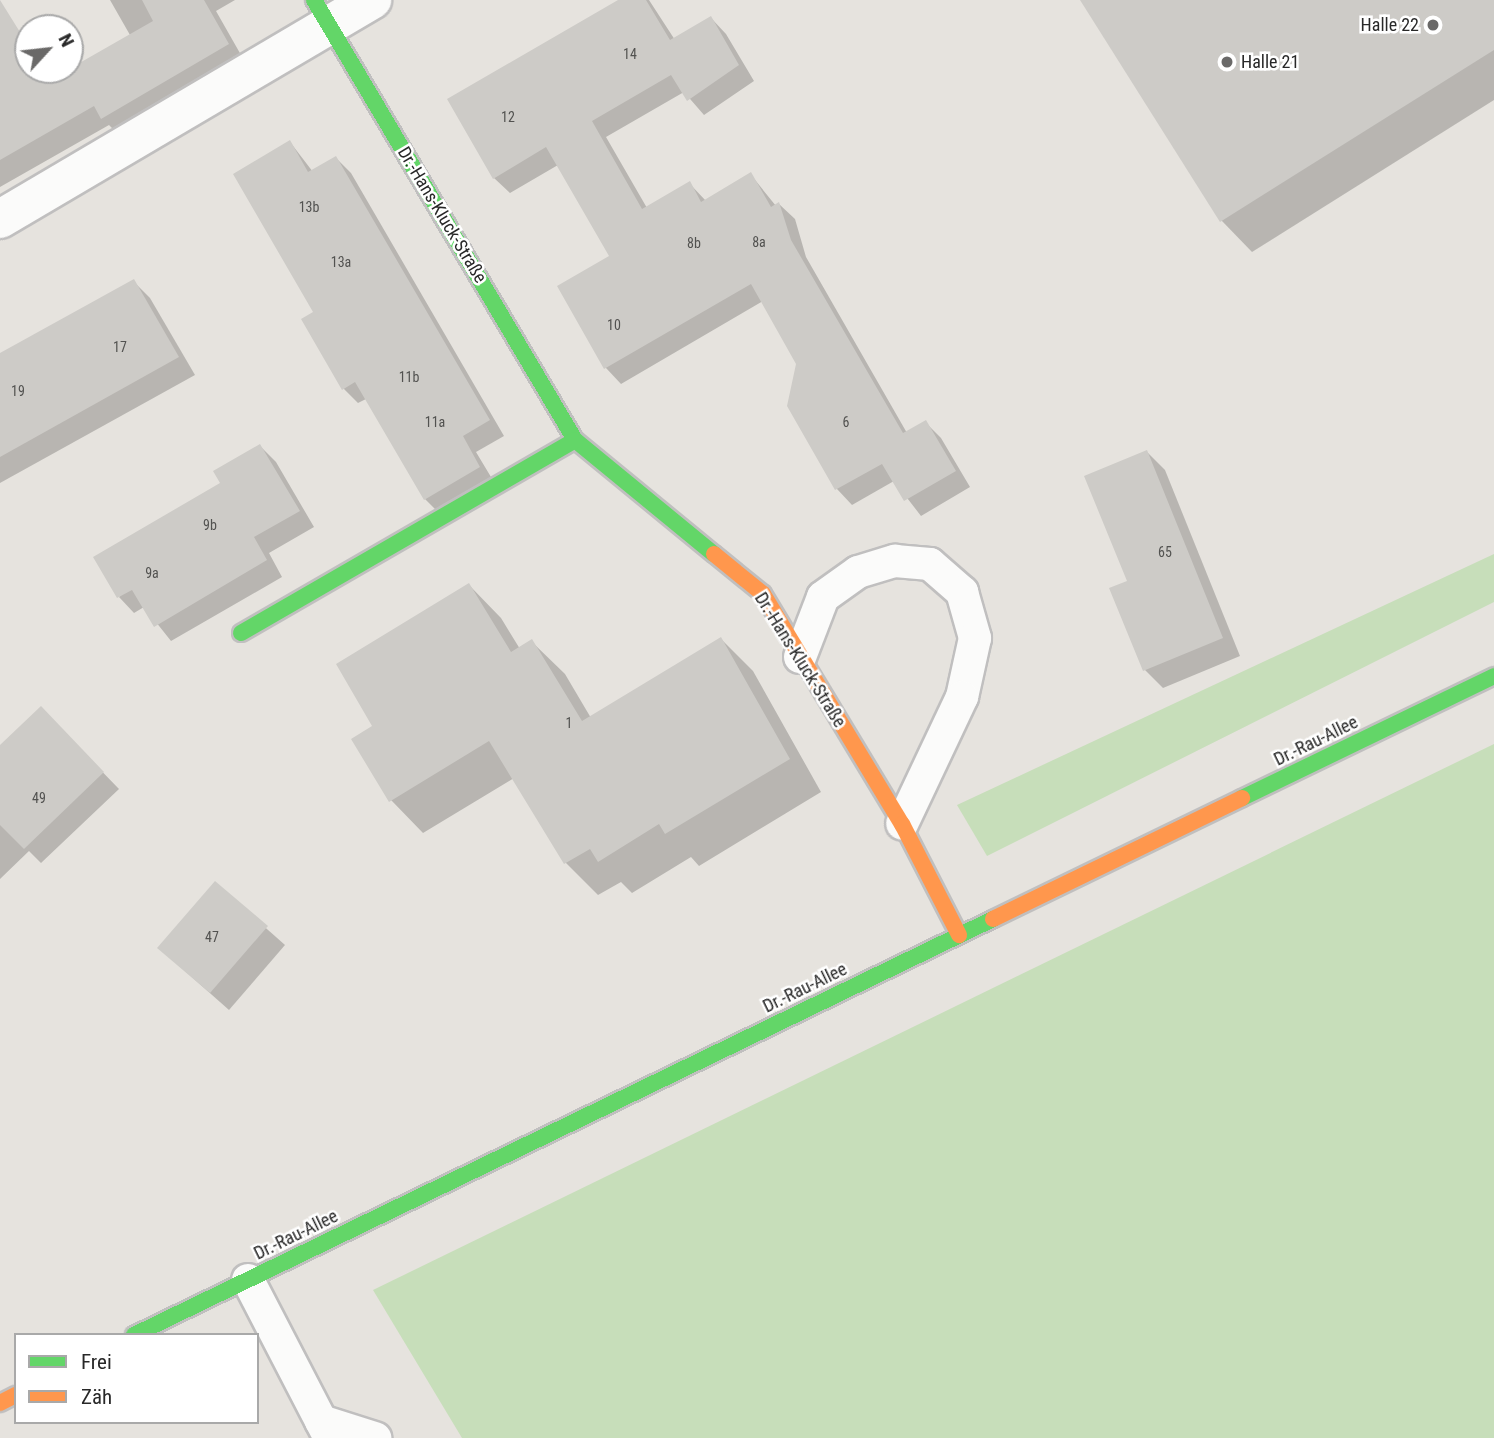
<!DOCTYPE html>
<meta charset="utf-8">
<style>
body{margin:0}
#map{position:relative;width:1494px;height:1438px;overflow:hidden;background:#e6e3de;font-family:"Roboto Condensed",sans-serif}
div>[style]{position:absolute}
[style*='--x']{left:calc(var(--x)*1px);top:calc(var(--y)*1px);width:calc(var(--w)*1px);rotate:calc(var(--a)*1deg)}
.green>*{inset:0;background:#c7deba}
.shadow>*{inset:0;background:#0003}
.building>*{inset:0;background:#cdcbc7}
.roads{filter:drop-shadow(2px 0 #c0bfbf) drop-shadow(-2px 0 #c0bfbf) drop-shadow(0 2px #c0bfbf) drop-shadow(0 -2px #c0bfbf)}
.lane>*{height:32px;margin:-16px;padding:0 16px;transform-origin:16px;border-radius:16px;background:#fbfbfa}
.street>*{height:38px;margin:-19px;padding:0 19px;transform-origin:19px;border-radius:19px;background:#fbfbfa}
.fast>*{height:16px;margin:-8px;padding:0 8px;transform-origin:8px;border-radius:8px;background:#63d668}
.slow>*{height:16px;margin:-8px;padding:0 8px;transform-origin:8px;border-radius:8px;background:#ff974d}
.dots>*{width:19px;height:19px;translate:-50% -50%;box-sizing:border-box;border:4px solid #fff;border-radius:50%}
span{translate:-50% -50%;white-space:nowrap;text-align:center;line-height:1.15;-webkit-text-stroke:5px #fff;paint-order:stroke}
.number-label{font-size:14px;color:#525250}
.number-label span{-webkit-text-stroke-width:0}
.poi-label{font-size:18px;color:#282828}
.right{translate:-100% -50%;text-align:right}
.left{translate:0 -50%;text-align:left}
.street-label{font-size:18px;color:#282828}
.legend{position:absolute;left:14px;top:1333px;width:245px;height:91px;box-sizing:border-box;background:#fff;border:2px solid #a9a9a9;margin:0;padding:9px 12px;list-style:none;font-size:21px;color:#282828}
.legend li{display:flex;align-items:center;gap:14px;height:35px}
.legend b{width:35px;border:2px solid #a9a9a9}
.north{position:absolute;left:14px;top:14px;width:70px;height:70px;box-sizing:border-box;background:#fff;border:2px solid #a9a9a9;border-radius:50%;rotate:63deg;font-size:19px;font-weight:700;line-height:28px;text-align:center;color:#282828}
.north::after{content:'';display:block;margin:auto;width:24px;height:32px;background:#6a6968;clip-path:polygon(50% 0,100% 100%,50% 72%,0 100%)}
</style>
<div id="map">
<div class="green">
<div style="clip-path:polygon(1494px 554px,1494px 602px,987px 856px,957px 805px)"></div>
<div style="clip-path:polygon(1494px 744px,1494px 1438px,462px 1438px,373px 1290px)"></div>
</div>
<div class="shadow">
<div style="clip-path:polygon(110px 0,235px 0,216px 11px,245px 62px,120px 136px,109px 125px,0 187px,0 56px,28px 45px,28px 70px,48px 70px,54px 81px,130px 35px)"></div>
<div style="clip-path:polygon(621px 0,649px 0,675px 40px,711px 18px,726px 34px,754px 81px,704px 115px,684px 92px,606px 137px,647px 208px,689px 183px,706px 201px,751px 175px,776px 206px,779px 204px,795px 219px,806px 257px,907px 433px,925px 422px,941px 438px,970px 487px,921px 516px,894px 481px,852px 505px,837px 489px,789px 406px,798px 364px,763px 301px,621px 384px,606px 368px,559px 287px,611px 256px,558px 165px,510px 193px,494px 178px)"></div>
<div style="clip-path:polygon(1082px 0,1494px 0,1494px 100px,1252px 252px,1221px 220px)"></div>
<div style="clip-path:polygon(290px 142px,313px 172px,336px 158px,351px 173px,504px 436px,476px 452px,494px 482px,440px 514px,425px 499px,366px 399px,358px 403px,344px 389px,316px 312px)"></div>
<div style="clip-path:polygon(133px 281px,150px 298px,195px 375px,0 483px,0 356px)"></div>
<div style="clip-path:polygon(260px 446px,276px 462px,314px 527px,269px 553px,282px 577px,171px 641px,144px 607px,134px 613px,119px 597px)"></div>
<div style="clip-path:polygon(1147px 452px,1165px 470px,1240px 656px,1163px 688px,1145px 670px,1129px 582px)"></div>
<div style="clip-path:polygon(469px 585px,501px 618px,520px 649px,532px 642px,565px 674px,591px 718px,721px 639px,753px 671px,821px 792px,699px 866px,691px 857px,632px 893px,621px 882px,598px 895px,566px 863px,514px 778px,423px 833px,391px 800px,375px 726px)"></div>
<div style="clip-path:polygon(56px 724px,119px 789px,41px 863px,29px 851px,0 879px,0 747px)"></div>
<div style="clip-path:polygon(215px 883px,285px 945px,229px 1010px,159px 948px)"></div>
</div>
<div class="building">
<div style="clip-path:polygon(0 0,28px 45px,28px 70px,42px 70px,48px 81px,153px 21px,142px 0,204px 0,229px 44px,101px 119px,94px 106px,0 160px)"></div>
<div style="clip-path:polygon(618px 0,646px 0,670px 40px,711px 16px,739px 65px,687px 101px,671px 75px,592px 121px,642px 209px,690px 181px,701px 202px,751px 172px,771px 207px,779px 202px,791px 240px,903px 433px,926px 420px,956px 471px,904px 501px,882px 464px,835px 490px,787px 406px,796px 364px,751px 284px,604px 369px,557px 286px,609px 256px,546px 147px,493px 179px,447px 99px)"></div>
<div style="clip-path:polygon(1080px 0,1494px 0,1494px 50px,1220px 222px)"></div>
<div style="clip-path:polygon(290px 140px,308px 172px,336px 156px,490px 420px,463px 436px,480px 467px,424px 500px,355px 382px,342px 390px,301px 319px,313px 312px,233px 174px)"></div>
<div style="clip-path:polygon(134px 279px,179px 357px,0 457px,0 353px)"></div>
<div style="clip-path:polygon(260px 444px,300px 511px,254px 537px,267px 560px,154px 627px,132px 590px,117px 598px,93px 557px,220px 483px,213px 471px)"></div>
<div style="clip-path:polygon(1147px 450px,1223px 638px,1143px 671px,1109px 588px,1127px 581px,1084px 476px)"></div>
<div style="clip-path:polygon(469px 583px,511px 652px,532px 639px,582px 721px,721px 637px,790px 759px,665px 834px,659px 824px,598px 862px,590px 849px,564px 864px,489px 741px,389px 802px,351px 739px,372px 726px,336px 664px)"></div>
<div style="clip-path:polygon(41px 706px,104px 772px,24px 849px,0 825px,0 745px)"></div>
<div style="clip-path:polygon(215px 881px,268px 926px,210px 993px,157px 948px)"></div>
</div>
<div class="roads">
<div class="lane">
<div style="--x:800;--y:657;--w:64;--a:-69"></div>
<div style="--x:823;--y:597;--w:43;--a:-35.5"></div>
<div style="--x:858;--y:572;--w:39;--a:-17"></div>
<div style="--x:895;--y:561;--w:35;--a:5"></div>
<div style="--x:930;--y:564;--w:43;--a:41.2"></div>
<div style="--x:962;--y:592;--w:48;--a:74.2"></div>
<div style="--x:975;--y:638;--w:60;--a:102.4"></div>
<div style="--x:962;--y:697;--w:140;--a:115.3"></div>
<div style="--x:248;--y:1280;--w:178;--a:62.6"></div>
<div style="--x:321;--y:1421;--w:57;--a:17.5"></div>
</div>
<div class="street">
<div style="--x:0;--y:219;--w:432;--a:-30.5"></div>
</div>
<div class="fast">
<div style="--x:314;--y:0;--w:512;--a:59.32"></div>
<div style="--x:575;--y:440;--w:180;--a:39.4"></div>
<div style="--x:241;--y:633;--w:386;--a:-30"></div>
<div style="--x:1242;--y:798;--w:280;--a:-25.8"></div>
<div style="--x:134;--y:1335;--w:954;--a:-25.84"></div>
</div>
<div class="slow">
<div style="--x:714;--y:554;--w:63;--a:39.2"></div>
<div style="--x:763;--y:594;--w:269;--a:58.9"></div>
<div style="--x:902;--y:824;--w:125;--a:62.8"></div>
<div style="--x:993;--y:919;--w:277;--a:-25.9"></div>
<div style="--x:0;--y:1403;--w:18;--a:-27"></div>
</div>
</div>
<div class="dots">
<div style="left:1433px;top:25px;background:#6a6968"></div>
<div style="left:1227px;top:62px;background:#6a6968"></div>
</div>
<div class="number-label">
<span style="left:630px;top:54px">14</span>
<span style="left:508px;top:117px">12</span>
<span style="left:309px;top:207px">13b</span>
<span style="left:759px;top:242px">8a</span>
<span style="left:694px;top:243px">8b</span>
<span style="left:341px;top:262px">13a</span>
<span style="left:614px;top:325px">10</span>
<span style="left:120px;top:347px">17</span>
<span style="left:409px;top:377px">11b</span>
<span style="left:18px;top:391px">19</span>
<span style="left:435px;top:422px">11a</span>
<span style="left:846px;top:422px">6</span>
<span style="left:210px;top:525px">9b</span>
<span style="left:1165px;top:552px">65</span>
<span style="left:152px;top:573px">9a</span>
<span style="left:569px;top:723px">1</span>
<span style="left:39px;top:798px">49</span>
<span style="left:212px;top:937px">47</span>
</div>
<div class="poi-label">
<span class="right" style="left:1419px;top:25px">Halle 22</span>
<span class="left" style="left:1241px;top:62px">Halle 21</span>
</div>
<div class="street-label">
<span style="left:442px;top:215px;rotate:59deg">Dr.-Hans-Kluck-Straße</span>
<span style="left:800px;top:660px;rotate:58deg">Dr.-Hans-Kluck-Straße</span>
<span style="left:1316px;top:741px;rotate:-26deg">Dr.-Rau-Allee</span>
<span style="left:805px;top:988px;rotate:-26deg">Dr.-Rau-Allee</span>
<span style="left:296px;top:1235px;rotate:-26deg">Dr.-Rau-Allee</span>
</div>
<ul class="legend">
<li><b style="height:9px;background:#63d668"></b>Frei</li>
<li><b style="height:9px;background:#ff974d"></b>Zäh</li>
</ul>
<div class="north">N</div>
</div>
